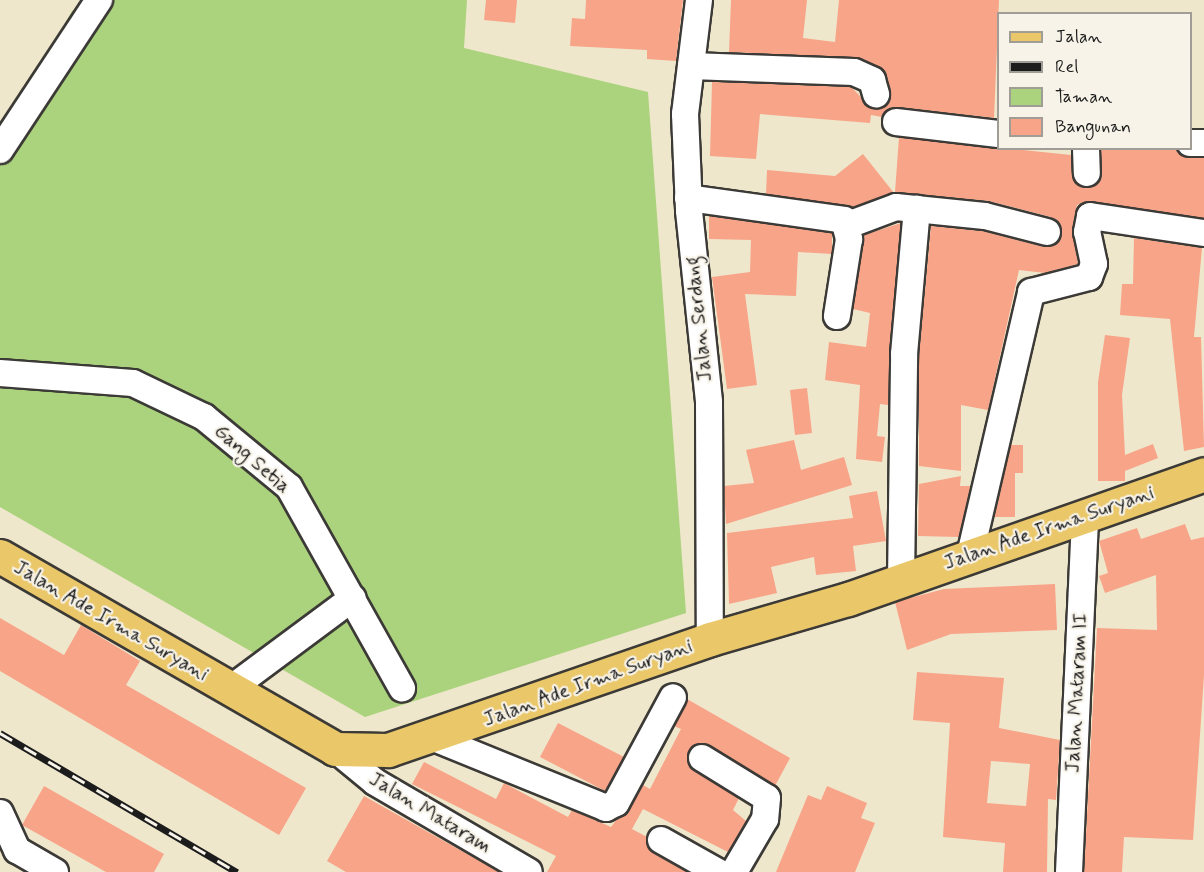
<!DOCTYPE html>
<style>
body{margin:0}
#map{position:relative;width:1204px;height:872px;overflow:hidden;background:#efe7cc;font-family:Mynerve,sans-serif}
div>[style]{position:absolute}
[style*='--x']{left:calc(var(--x)*1px);top:calc(var(--y)*1px);width:calc(var(--w)*1px);rotate:calc(var(--a)*1deg)}
.green>*{inset:0;background:#abd27d}
.building>*{inset:0;background:#f8a489}
.roads{filter:drop-shadow(2px 0 #3c3a36) drop-shadow(-2px 0 #3c3a36) drop-shadow(0 2px #3c3a36) drop-shadow(0 -2px #3c3a36)}
.minor>*{height:26px;margin:-13px;padding:0 13px;transform-origin:13px;border-radius:13px;background:#fff}
.major>*{height:33px;margin:-16.5px;padding:0 16.5px;transform-origin:16.5px;border-radius:16.5px;background:#eac769}
.rail>*{height:7px;margin-top:-3.5px;transform-origin:0;background:repeating-linear-gradient(90deg,#f7f3e8 0 14px,#1c1c1c 0 28px);box-sizing:border-box;border-block:2px solid #1c1c1c}
span{translate:-50% -50%;white-space:nowrap;text-align:center;line-height:1.15;-webkit-text-stroke:4.5px #f7f3e8;paint-order:stroke}
.street-label{font-size:20px;color:#1c1c1c}
.legend{position:absolute;left:997px;top:12px;width:195px;height:138px;box-sizing:border-box;background:#f7f3e8;border:2px solid #9f9d96;margin:0;padding:8px 10px;list-style:none;font-size:18px;color:#1c1c1c}
.legend li{display:flex;align-items:center;gap:12px;height:30px}
.legend b{width:30px;border:2px solid #9f9d96}
</style>
<div id="map">
<div class="green">
<div style="clip-path:polygon(88px 0,467px 0,464px 48px,648px 92px,686px 613px,365px 717px,0 507px,0 141px,72px 11px)"></div>
</div>
<div class="building">
<div style="clip-path:polygon(486px 0,517px 0,515px 23px,484px 20px)"></div>
<div style="clip-path:polygon(586px 0,683px 0,676px 61px,647px 59px,647px 50px,570px 46px,572px 18px,585px 19px)"></div>
<div style="clip-path:polygon(731px 0,807px 0,803px 38px,835px 42px,839px 0,999px 0,994px 118px,898px 107px,882px 117px,871px 115px,870px 123px,760px 114px,756px 159px,710px 156px,712px 82px,851px 87px,873px 109px,891px 97px,884px 71px,860px 58px,729px 52px)"></div>
<div style="clip-path:polygon(899px 137px,1071px 155px,1074px 180px,1087px 188px,1100px 179px,1101px 148px,1176px 148px,1183px 156px,1204px 158px,1204px 218px,1085px 202px,1077px 205px,1072px 229px,1078px 264px,1045px 273px,1019px 270px,988px 410px,961px 405px,961px 471px,919px 466px,919px 355px,931px 226px,982px 231px,1044px 247px,1058px 242px,1062px 229px,1051px 217px,989px 201px,895px 192px)"></div>
<div style="clip-path:polygon(863px 154px,894px 193px,852px 208px,766px 194px,767px 170px,835px 176px)"></div>
<div style="clip-path:polygon(709px 216px,832px 233px,832px 254px,798px 252px,796px 296px,745px 294px,757px 385px,727px 389px,712px 277px,750px 272px,751px 240px,709px 239px)"></div>
<div style="clip-path:polygon(901px 223px,888px 405px,880px 404px,877px 436px,885px 437px,882px 462px,856px 459px,860px 385px,825px 380px,829px 342px,866px 347px,870px 313px,853px 309px,864px 235px)"></div>
<div style="clip-path:polygon(1134px 238px,1202px 248px,1194px 337px,1201px 337px,1204px 447px,1184px 451px,1170px 319px,1120px 315px,1122px 284px,1133px 284px)"></div>
<div style="clip-path:polygon(1105px 335px,1130px 338px,1122px 395px,1125px 455px,1153px 444px,1158px 458px,1125px 471px,1125px 481px,1098px 481px,1098px 382px)"></div>
<div style="clip-path:polygon(807px 388px,812px 433px,795px 435px,790px 390px)"></div>
<div style="clip-path:polygon(794px 440px,801px 470px,844px 457px,852px 485px,726px 524px,724px 486px,754px 483px,746px 450px)"></div>
<div style="clip-path:polygon(1011px 445px,1023px 445px,1023px 473px,1015px 473px,1015px 517px,994px 517px)"></div>
<div style="clip-path:polygon(961px 476px,960px 486px,971px 486px,959px 537px,918px 536px,919px 484px)"></div>
<div style="clip-path:polygon(877px 491px,886px 541px,853px 546px,856px 571px,816px 575px,814px 557px,771px 567px,777px 593px,729px 604px,727px 533px,853px 518px,849px 496px)"></div>
<div style="clip-path:polygon(1185px 524px,1191px 540px,1204px 537px,1204px 675px,1193px 840px,1124px 837px,1122px 872px,1084px 872px,1097px 628px,1157px 630px,1156px 575px,1105px 593px,1099px 576px,1108px 573px,1099px 541px,1137px 528px,1141px 539px)"></div>
<div style="clip-path:polygon(1055px 584px,1057px 630px,951px 634px,907px 650px,895px 602px,944px 589px)"></div>
<div style="clip-path:polygon(0 618px,64px 655px,81px 625px,140px 661px,126px 685px,306px 788px,279px 835px,0 671px)"></div>
<div style="clip-path:polygon(evenodd,917px 672px,1004px 678px,999px 728px,1060px 740px,1056px 800px,1048px 799px,1047px 872px,1003px 872px,1005px 843px,943px 837px,950px 723px,913px 720px,917px 672px,991px 761px,1030px 764px,1026px 806px,987px 803px,991px 761px)"></div>
<div style="clip-path:polygon(687px 699px,790px 758px,775px 786px,709px 745px,690px 750px,689px 766px,739px 798px,733px 810px,746px 821px,728px 852px,643px 809px,632px 829px,647px 837px,653px 853px,687px 872px,547px 872px,556px 856px,412px 784px,424px 762px,496px 799px,504px 783px,568px 817px,572px 810px,611px 827px,643px 785px,650px 789px,681px 729px,674px 726px)"></div>
<div style="clip-path:polygon(558px 723px,624px 757px,605px 791px,540px 757px)"></div>
<div style="clip-path:polygon(44px 786px,164px 854px,154px 872px,106px 872px,22px 825px)"></div>
<div style="clip-path:polygon(827px 786px,867px 803px,861px 818px,875px 823px,855px 872px,776px 872px,808px 795px,821px 800px)"></div>
<div style="clip-path:polygon(364px 796px,499px 872px,346px 872px,327px 861px)"></div>
</div>
<div class="roads">
<div class="minor">
<div style="--x:699;--y:0;--w:115;--a:97"></div>
<div style="--x:685;--y:114;--w:97;--a:87.6"></div>
<div style="--x:689;--y:211;--w:192;--a:84"></div>
<div style="--x:709;--y:402;--w:237;--a:89.8"></div>
<div style="--x:691;--y:66;--w:163;--a:2.1"></div>
<div style="--x:854;--y:72;--w:20;--a:24"></div>
<div style="--x:872;--y:80;--w:15;--a:74"></div>
<div style="--x:896;--y:122;--w:103;--a:6.7"></div>
<div style="--x:1190;--y:143;--w:14;--a:0"></div>
<div style="--x:1086;--y:149;--w:24;--a:88"></div>
<div style="--x:0;--y:150;--w:180;--a:-56.6"></div>
<div style="--x:688;--y:198;--w:158;--a:8"></div>
<div style="--x:844;--y:220;--w:20;--a:75"></div>
<div style="--x:849;--y:239;--w:78;--a:98.9"></div>
<div style="--x:848;--y:225;--w:51;--a:-20.6"></div>
<div style="--x:896;--y:207;--w:89;--a:5.8"></div>
<div style="--x:985;--y:216;--w:64;--a:14.5"></div>
<div style="--x:0;--y:373;--w:133;--a:4.3"></div>
<div style="--x:133;--y:383;--w:79;--a:25.6"></div>
<div style="--x:204;--y:417;--w:110;--a:39.5"></div>
<div style="--x:289;--y:487;--w:231;--a:60.7"></div>
<div style="--x:970;--y:555;--w:270;--a:-76.9"></div>
<div style="--x:1031;--y:292;--w:60;--a:-14.5"></div>
<div style="--x:1089;--y:277;--w:14;--a:-69"></div>
<div style="--x:1094;--y:264;--w:33;--a:-102"></div>
<div style="--x:1087;--y:232;--w:16;--a:-79"></div>
<div style="--x:1090;--y:216;--w:115;--a:8.5"></div>
<div style="--x:901;--y:580;--w:226;--a:-89.2"></div>
<div style="--x:904;--y:354;--w:146;--a:-84.9"></div>
<div style="--x:229;--y:690;--w:154;--a:-36.6"></div>
<div style="--x:434;--y:738;--w:186;--a:22.1"></div>
<div style="--x:606;--y:808;--w:11;--a:-27"></div>
<div style="--x:616;--y:803;--w:120;--a:-61.7"></div>
<div style="--x:335;--y:749;--w:52;--a:39.5"></div>
<div style="--x:375;--y:782;--w:178;--a:30.3"></div>
<div style="--x:702;--y:758;--w:76;--a:31.6"></div>
<div style="--x:767;--y:798;--w:21;--a:95"></div>
<div style="--x:765;--y:819;--w:61;--a:120.3"></div>
<div style="--x:0;--y:813;--w:41;--a:65.3"></div>
<div style="--x:17;--y:850;--w:44;--a:30.1"></div>
<div style="--x:661;--y:840;--w:65;--a:29.3"></div>
<div style="--x:1069;--y:872;--w:358;--a:-87.4"></div>
</div>
<div class="major">
<div style="--x:0;--y:556;--w:387;--a:29.9"></div>
<div style="--x:335;--y:749;--w:53;--a:1.1"></div>
<div style="--x:388;--y:750;--w:341;--a:-19"></div>
<div style="--x:710;--y:639;--w:144;--a:-16.2"></div>
<div style="--x:848;--y:599;--w:377;--a:-19.3"></div>
</div>
</div>
<div class="rail">
<div style="--x:0;--y:733;--w:275;--a:30.4"></div>
</div>
<div class="street-label">
<span style="left:699px;top:319px;rotate:-96deg">Jalan Serdang</span>
<span style="left:252px;top:459px;rotate:41deg">Gang Setia</span>
<span style="left:1049px;top:528px;rotate:-19deg">Jalan Ade Irma Suryani</span>
<span style="left:111px;top:621px;rotate:30deg">Jalan Ade Irma Suryani</span>
<span style="left:588px;top:683px;rotate:-20deg">Jalan Ade Irma Suryani</span>
<span style="left:1077px;top:693px;rotate:-87deg">Jalan Mataram II</span>
<span style="left:430px;top:813px;rotate:31deg">Jalan Mataram</span>
</div>
<ul class="legend">
<li><b style="height:8px;background:#eac769"></b>Jalan</li>
<li><b style="height:8px;background:#1c1c1c"></b>Rel</li>
<li><b style="height:16px;background:#abd27d"></b>Taman</li>
<li><b style="height:16px;background:#f8a489"></b>Bangunan</li>
</ul>
</div>
